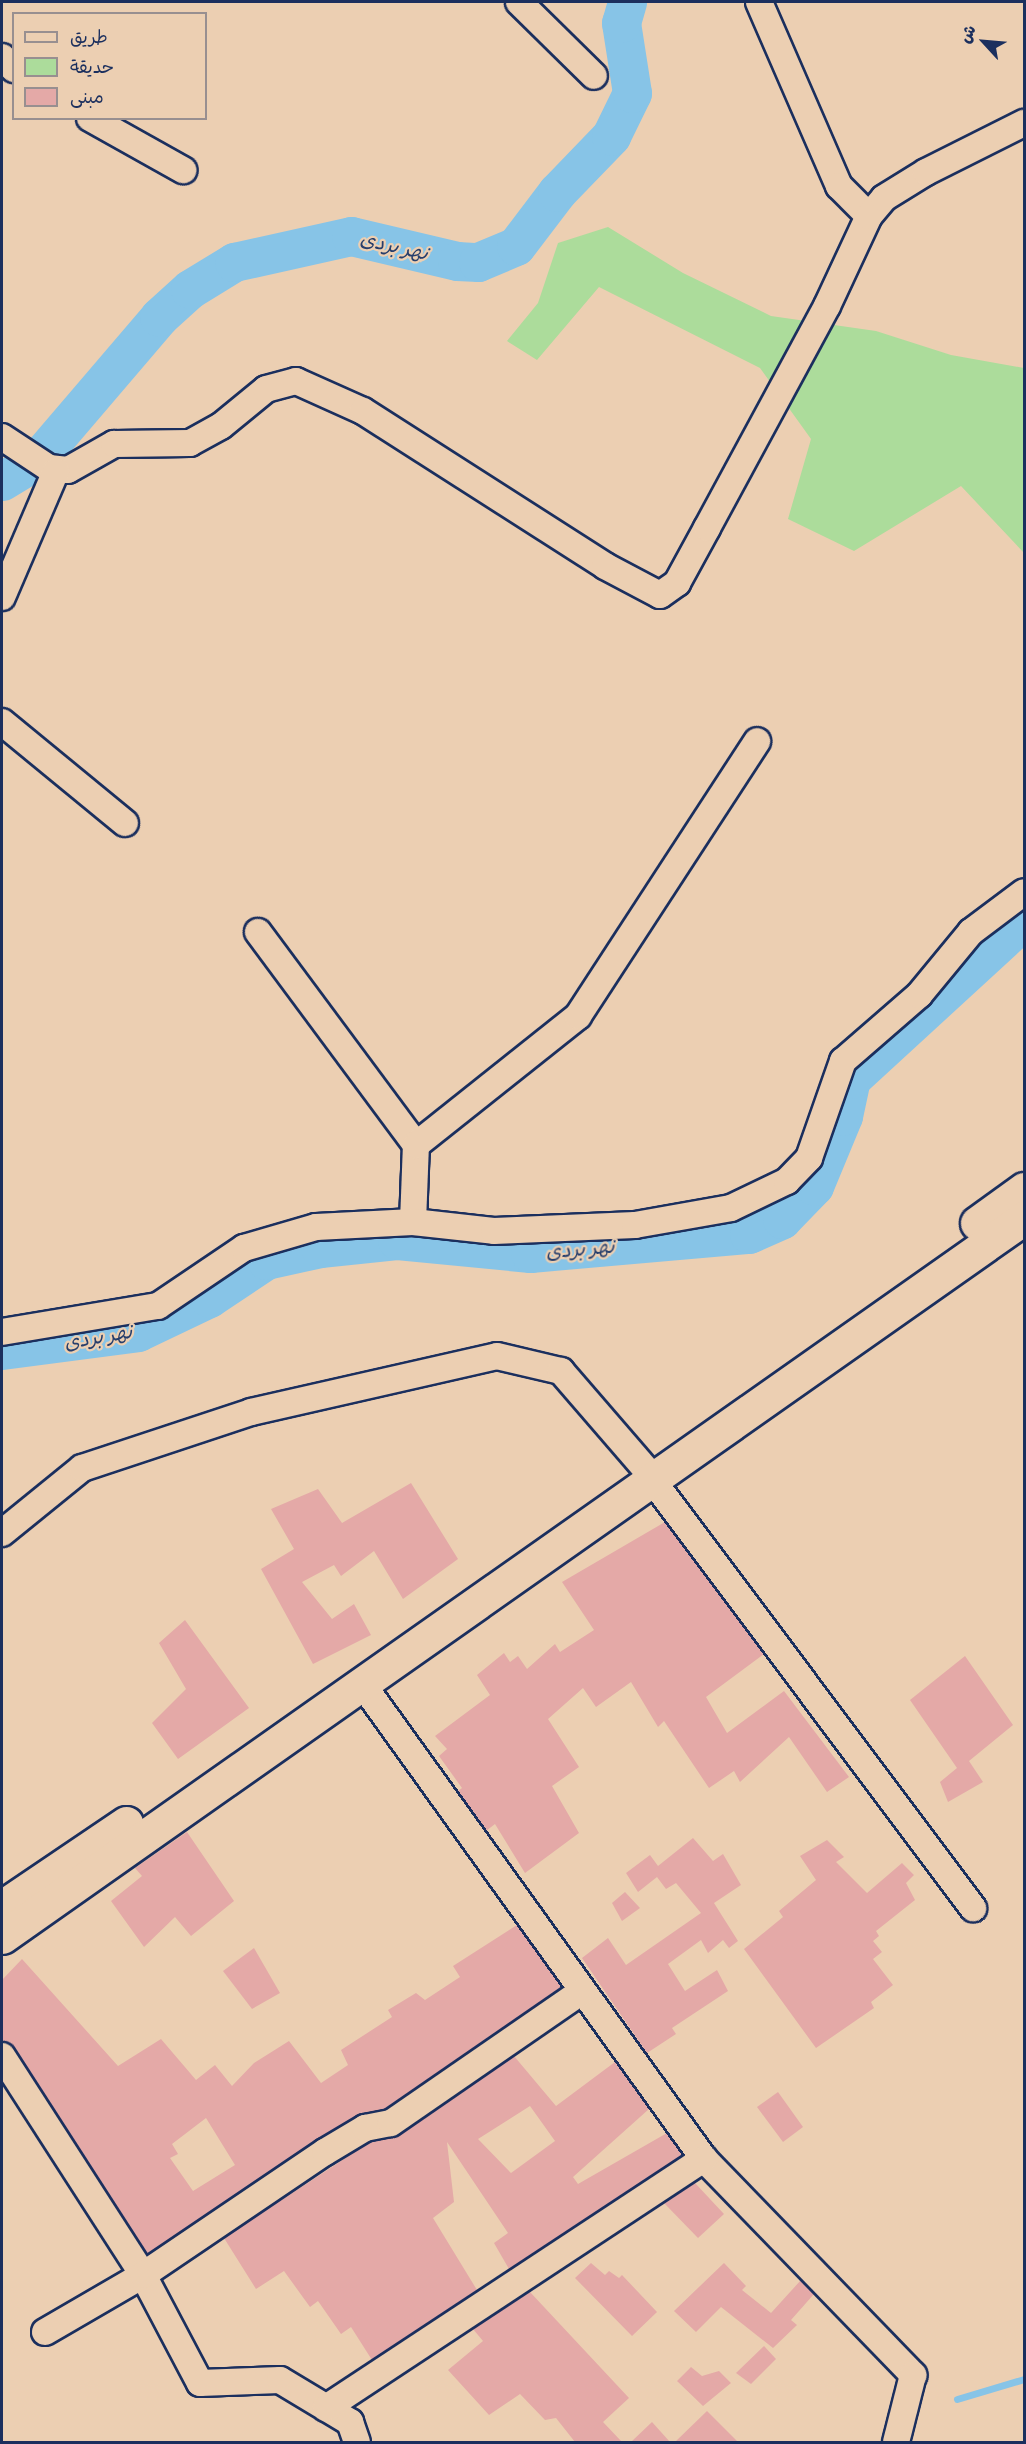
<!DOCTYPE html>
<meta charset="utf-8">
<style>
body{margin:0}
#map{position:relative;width:1026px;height:2444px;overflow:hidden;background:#eccfb2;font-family:Sriracha,"Playpen Sans Arabic",sans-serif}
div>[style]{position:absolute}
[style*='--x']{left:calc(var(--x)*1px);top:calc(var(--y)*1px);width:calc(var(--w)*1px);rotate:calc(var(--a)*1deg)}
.green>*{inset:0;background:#acdc9b}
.stream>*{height:7px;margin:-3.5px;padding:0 3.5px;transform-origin:3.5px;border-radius:3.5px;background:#87c4e7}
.river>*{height:39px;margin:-19.5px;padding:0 19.5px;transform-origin:19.5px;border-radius:19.5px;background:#87c4e7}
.building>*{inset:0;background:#e4a9a7}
.roads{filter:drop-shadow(2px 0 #1b2f5e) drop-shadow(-2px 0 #1b2f5e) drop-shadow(0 2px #1b2f5e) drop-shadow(0 -2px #1b2f5e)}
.street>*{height:26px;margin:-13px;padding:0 13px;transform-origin:13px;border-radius:13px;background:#eccfb2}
.secondary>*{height:33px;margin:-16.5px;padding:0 16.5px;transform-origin:16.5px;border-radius:16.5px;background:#eccfb2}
span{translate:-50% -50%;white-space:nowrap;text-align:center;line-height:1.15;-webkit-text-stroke:4.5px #eccfb2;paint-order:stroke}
.water-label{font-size:20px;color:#263e6c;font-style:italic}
.frame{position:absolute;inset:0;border:3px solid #1b2f5e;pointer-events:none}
.legend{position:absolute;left:12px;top:12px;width:195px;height:108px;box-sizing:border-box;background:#eccfb2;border:2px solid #988f90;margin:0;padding:8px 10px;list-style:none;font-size:18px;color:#1b2f5e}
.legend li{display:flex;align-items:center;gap:12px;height:30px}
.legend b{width:30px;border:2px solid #988f90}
.north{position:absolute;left:954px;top:12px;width:60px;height:60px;-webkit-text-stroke:4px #eccfb2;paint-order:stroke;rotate:296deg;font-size:16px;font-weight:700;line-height:24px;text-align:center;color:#1b2f5e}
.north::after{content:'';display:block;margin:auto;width:21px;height:27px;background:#1b2f5e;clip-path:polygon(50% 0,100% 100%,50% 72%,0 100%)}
</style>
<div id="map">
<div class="green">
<div style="clip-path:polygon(608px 227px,683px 273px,771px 316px,876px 331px,951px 355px,1024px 368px,1024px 553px,961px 486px,854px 551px,788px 519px,811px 439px,760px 368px,599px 287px,537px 360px,507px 341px,538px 303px,558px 243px)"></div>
</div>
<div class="stream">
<div style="--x:957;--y:2399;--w:70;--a:-16.6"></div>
</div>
<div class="river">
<div style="--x:2;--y:481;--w:41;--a:-31"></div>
<div style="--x:37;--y:460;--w:188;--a:-49.5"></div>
<div style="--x:159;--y:317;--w:42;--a:-42.1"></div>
<div style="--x:190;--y:289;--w:52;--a:-31.5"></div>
<div style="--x:234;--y:262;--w:120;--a:-12.5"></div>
<div style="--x:351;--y:236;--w:109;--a:13.3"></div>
<div style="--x:457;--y:261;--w:21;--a:3"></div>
<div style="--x:478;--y:262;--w:41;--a:-22.8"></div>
<div style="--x:516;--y:246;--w:68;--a:-52.8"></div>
<div style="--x:557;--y:192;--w:78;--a:-46"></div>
<div style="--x:611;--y:136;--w:48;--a:-64"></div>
<div style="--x:632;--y:93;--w:71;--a:-98.9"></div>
<div style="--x:621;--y:23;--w:22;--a:-74"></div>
<div style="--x:2;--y:1350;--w:137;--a:-7.5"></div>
<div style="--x:138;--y:1332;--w:79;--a:-25.6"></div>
<div style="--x:209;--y:1298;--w:69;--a:-33.7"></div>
<div style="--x:266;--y:1260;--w:55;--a:-12.5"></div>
<div style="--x:320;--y:1248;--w:77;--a:-5.9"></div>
<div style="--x:397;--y:1240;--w:134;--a:5.6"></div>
<div style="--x:530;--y:1253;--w:220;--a:-5"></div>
<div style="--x:749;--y:1234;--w:36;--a:-24"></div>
<div style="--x:782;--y:1219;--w:46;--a:-45.9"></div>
<div style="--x:814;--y:1186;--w:76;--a:-67.5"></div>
<div style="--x:843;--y:1116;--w:38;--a:-78"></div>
<div style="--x:851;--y:1079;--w:235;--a:-42.6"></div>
</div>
<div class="building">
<div style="clip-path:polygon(411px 1483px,458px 1559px,403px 1599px,374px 1551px,341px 1576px,334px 1565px,302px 1582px,332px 1619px,354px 1604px,371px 1635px,313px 1664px,261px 1569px,294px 1549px,271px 1509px,318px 1489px,342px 1523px)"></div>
<div style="clip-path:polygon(665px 1522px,764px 1654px,706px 1697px,727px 1733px,784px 1691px,849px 1777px,827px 1792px,789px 1737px,740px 1782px,734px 1771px,709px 1788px,664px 1721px,658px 1727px,631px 1682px,596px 1707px,583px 1688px,548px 1719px,579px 1767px,552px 1786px,579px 1833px,525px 1873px,495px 1824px,486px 1831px,458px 1791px,462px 1788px,439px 1756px,447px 1749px,435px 1736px,490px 1695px,477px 1675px,504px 1653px,510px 1662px,518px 1656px,527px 1669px,555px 1644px,560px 1652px,594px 1630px,562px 1582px)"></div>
<div style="clip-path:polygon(185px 1620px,249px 1708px,178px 1759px,152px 1723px,186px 1689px,159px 1643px)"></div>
<div style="clip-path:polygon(965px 1656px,1013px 1725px,969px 1761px,983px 1782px,948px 1802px,940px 1782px,957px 1768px,910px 1700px)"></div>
<div style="clip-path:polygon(187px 1832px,234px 1901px,191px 1936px,175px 1917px,144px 1947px,111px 1901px,142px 1876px,135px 1868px)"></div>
<div style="clip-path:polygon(693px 1838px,713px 1861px,723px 1854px,741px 1885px,714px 1903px,738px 1941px,729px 1948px,723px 1940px,708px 1953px,701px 1940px,668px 1964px,685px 1991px,717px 1970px,728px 1991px,672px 2028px,676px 2034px,647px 2053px,582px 1958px,608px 1938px,626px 1965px,701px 1913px,676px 1883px,666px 1889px,657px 1877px,638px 1892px,626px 1873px,650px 1855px,658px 1866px)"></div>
<div style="clip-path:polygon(827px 1840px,844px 1857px,836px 1862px,867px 1893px,902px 1863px,914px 1875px,906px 1883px,915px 1900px,876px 1931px,879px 1936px,873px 1941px,882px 1952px,873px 1959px,893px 1985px,871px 2002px,874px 2008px,816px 2048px,744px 1949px,783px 1917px,779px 1911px,816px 1880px,800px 1856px)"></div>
<div style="clip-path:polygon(625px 1892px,640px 1908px,622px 1921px,612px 1903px)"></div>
<div style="clip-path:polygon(evenodd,517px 1925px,562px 1987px,385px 2109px,358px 2115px,317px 2139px,147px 2254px,15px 2048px,2px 2041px,2px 1980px,22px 1959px,118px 2066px,161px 2039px,196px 2080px,215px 2065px,232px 2086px,254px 2063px,289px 2041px,321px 2083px,348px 2065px,341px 2050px,392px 2017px,388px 2010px,416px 1993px,425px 2000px,460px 1977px,453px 1966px,517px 1925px,206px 2118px,235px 2165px,193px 2191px,170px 2158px,178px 2154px,172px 2144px,206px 2118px)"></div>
<div style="clip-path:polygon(254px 1948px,280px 1993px,252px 2009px,223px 1971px)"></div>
<div style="clip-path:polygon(evenodd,514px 2056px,556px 2106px,615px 2062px,649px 2109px,573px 2177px,578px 2184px,667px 2133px,683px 2155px,509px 2269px,494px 2243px,508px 2233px,447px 2142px,454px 2202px,433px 2218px,477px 2290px,372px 2360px,351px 2327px,341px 2334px,318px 2301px,310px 2307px,284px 2271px,256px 2289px,224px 2238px,370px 2142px,400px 2135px,514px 2056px,530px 2106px,555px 2141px,511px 2173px,478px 2139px,530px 2106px)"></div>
<div style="clip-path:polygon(778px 2092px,803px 2127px,783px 2142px,757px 2107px)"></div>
<div style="clip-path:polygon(695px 2183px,724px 2214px,698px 2238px,664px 2203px)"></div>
<div style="clip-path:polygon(591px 2263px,605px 2275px,609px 2271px,619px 2278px,622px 2275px,657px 2312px,632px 2336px,575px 2278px)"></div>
<div style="clip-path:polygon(724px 2263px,746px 2286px,742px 2290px,771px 2313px,801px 2280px,814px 2294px,791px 2320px,797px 2325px,773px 2348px,721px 2307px,696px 2332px,674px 2311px)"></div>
<div style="clip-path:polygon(530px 2292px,629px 2398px,603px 2422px,622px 2442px,575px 2442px,556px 2418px,545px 2420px,520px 2394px,489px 2415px,448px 2370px,483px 2341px,473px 2329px)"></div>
<div style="clip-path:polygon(764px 2346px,776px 2359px,751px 2384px,736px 2373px)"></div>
<div style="clip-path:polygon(691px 2367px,702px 2376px,719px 2371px,731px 2383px,703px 2406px,677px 2381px)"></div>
<div style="clip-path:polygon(707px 2411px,738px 2442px,675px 2442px)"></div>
<div style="clip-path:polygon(652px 2422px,670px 2442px,631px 2442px)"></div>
</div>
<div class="roads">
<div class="street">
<div style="--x:519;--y:2;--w:105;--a:44.6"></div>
<div style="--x:759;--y:2;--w:201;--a:66.5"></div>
<div style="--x:839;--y:186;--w:42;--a:45"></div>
<div style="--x:2;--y:57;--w:17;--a:45"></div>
<div style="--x:90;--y:118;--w:107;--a:29.2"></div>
<div style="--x:2;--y:437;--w:56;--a:33.4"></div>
<div style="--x:49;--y:468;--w:19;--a:6"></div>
<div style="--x:68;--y:470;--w:53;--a:-29.5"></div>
<div style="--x:114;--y:444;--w:76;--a:-0.8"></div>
<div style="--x:190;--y:443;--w:35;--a:-29"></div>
<div style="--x:221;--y:426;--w:58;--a:-39.4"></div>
<div style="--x:266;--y:389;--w:31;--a:-15"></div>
<div style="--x:296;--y:381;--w:73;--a:24.1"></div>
<div style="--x:363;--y:411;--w:287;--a:32.6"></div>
<div style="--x:605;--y:566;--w:62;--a:27.8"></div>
<div style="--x:660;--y:595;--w:21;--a:-35"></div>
<div style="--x:677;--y:583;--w:63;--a:-61.4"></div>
<div style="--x:707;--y:528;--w:252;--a:-61.6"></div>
<div style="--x:827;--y:306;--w:99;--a:-65"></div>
<div style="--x:869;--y:216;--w:23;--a:-50"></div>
<div style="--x:884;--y:198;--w:49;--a:-31.8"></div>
<div style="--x:926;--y:172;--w:110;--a:-26.6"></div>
<div style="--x:2;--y:597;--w:137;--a:-66.8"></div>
<div style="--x:2;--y:722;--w:159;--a:39.4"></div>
<div style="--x:258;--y:932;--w:265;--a:53.4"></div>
<div style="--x:413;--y:1222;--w:77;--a:-87.8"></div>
<div style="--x:416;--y:1145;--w:207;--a:-38.5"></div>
<div style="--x:578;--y:1016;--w:328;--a:-56.9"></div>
<div style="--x:2;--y:1332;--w:158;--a:-9.5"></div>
<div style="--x:158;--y:1306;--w:104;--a:-34"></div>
<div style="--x:244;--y:1248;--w:75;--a:-16.3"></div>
<div style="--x:316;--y:1227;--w:97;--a:-3"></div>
<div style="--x:413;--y:1222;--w:81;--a:6.3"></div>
<div style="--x:494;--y:1231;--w:141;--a:-2.4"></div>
<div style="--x:635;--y:1225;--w:97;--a:-10"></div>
<div style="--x:731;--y:1208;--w:62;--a:-25.7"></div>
<div style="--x:787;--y:1181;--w:32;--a:-46"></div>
<div style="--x:809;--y:1158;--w:103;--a:-70.7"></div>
<div style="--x:843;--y:1061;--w:101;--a:-41"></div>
<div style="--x:919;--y:995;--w:82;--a:-50.5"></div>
<div style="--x:971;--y:932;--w:66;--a:-37"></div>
<div style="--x:653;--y:1481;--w:534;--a:53.15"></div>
<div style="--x:2;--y:1533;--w:103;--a:-39.1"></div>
<div style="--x:82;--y:1468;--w:178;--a:-18.3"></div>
<div style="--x:251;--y:1412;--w:252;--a:-12.8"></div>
<div style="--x:497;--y:1356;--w:66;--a:13.2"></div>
<div style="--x:561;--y:1371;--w:127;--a:49.2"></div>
<div style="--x:363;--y:1685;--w:584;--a:54.27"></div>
<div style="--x:704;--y:2159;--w:301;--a:45.9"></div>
<div style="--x:913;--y:2375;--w:69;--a:104.2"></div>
<div style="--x:2;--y:2056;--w:260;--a:57.2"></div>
<div style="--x:143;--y:2275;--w:122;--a:62.2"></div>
<div style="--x:200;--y:2383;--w:80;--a:-2.1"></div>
<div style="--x:280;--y:2380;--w:82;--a:31"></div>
<div style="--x:350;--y:2422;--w:21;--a:71"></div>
<div style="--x:45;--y:2332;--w:113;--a:-30.2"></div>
<div style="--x:143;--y:2275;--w:220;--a:-34.1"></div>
<div style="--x:325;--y:2152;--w:47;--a:-31"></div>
<div style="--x:365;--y:2128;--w:26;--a:-11"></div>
<div style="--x:391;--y:2123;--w:232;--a:-34.6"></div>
<div style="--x:326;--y:2408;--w:453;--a:-33.4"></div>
</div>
<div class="secondary">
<div style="--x:977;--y:1223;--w:58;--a:-35.9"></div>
<div style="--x:2;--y:1907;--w:150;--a:-34.1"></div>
<div style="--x:2;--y:1937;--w:1250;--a:-35.13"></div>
</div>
</div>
<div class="water-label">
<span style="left:394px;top:246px;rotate:13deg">نهر بردى</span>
<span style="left:580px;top:1249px;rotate:-5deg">نهر بردى</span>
<span style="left:98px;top:1337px;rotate:-10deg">نهر بردى</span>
</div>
<div class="frame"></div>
<ul class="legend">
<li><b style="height:8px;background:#eccfb2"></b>طريق</li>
<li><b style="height:16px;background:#acdc9b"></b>حديقة</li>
<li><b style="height:16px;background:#e4a9a7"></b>مبنى</li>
</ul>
<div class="north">ش</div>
</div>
